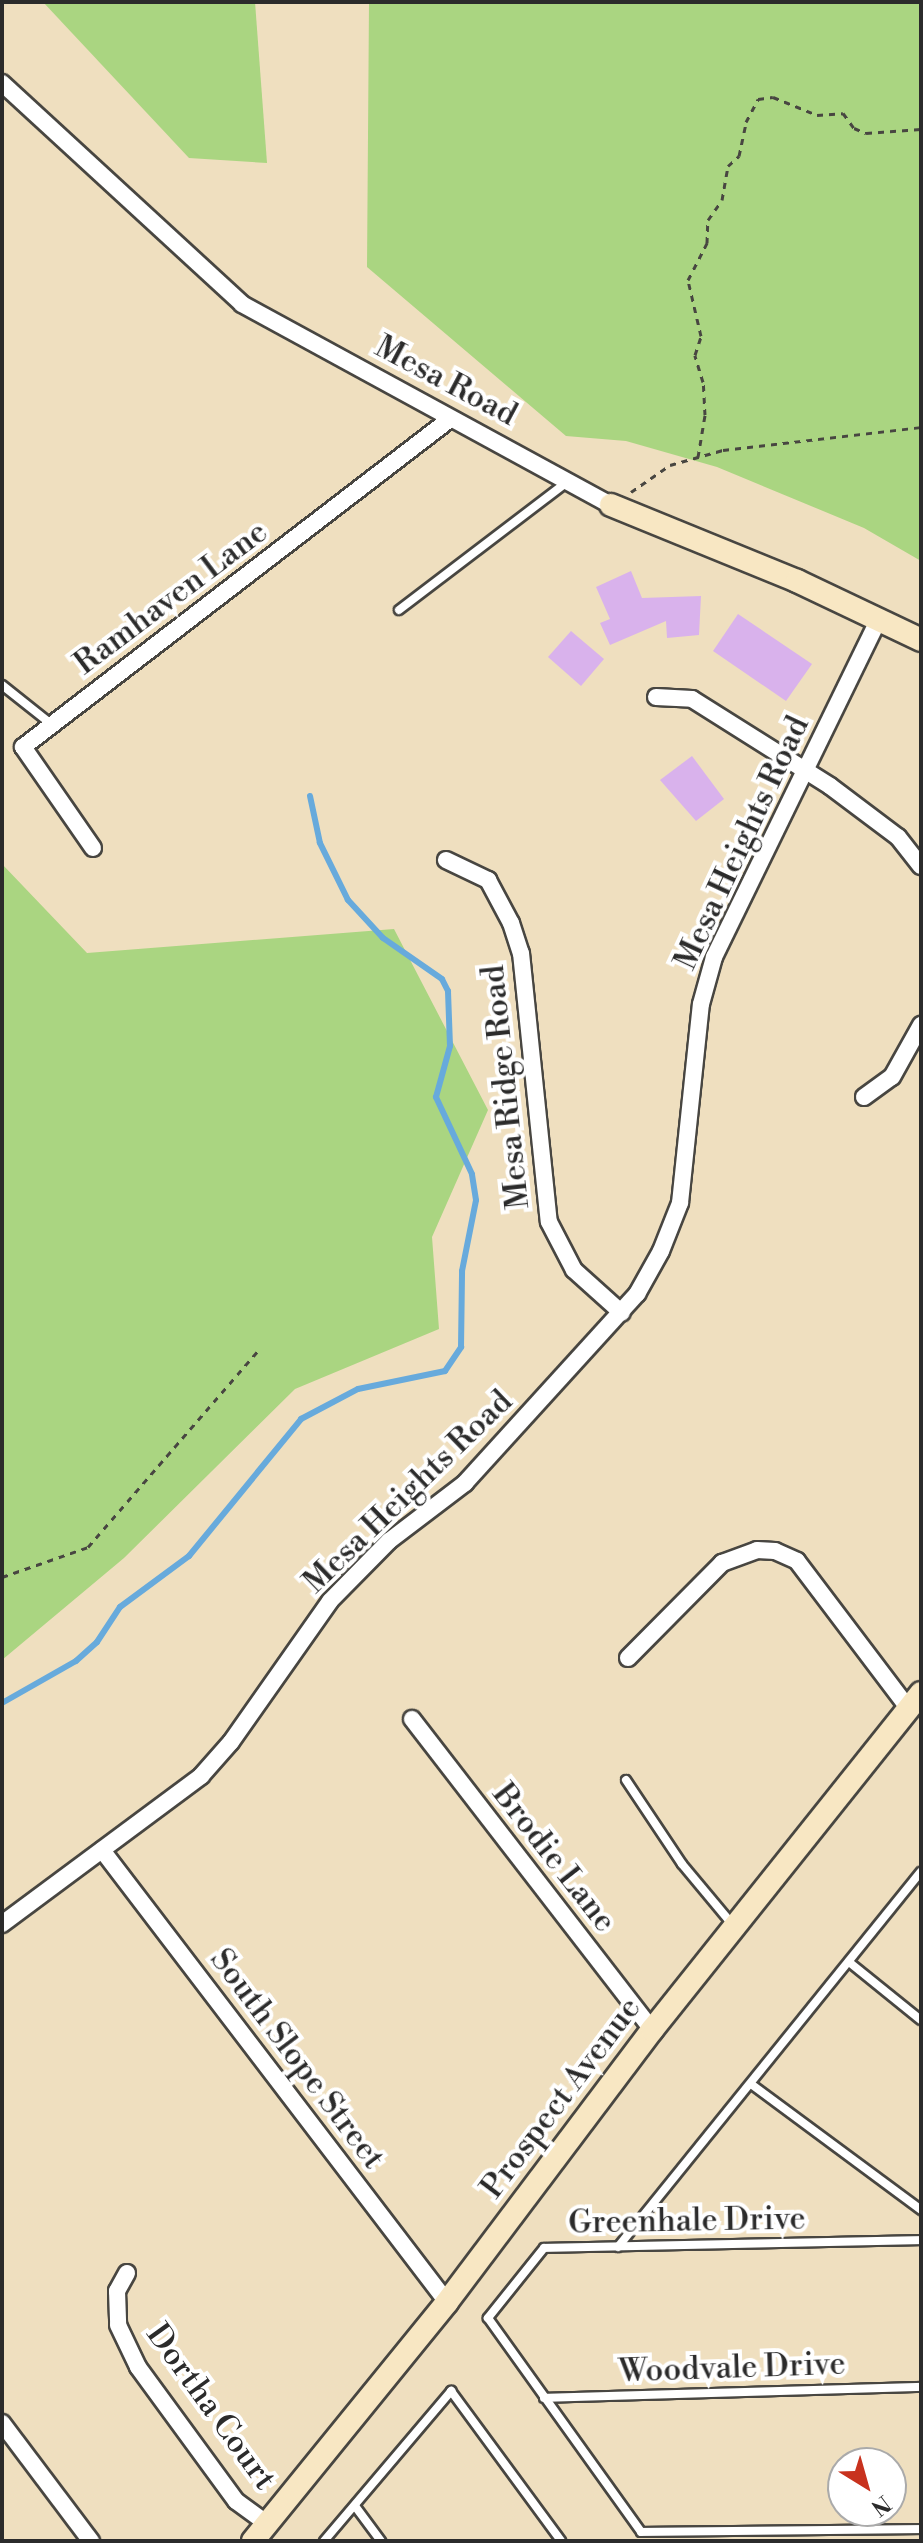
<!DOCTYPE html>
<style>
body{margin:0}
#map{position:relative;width:923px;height:2543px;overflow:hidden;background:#efdfbf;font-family:"Libre Bodoni",serif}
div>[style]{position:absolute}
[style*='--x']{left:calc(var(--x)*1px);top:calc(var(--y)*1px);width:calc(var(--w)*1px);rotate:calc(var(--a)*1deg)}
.green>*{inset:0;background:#aad581}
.stream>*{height:6px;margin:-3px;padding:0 3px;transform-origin:3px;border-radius:3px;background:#67aadc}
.building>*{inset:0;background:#d9b2ec}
.path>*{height:3px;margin-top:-1.5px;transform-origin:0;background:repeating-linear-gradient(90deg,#484641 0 6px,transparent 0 12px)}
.roads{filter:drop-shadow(2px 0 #484641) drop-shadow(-2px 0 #484641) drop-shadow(0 2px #484641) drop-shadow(0 -2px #484641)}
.lane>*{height:8px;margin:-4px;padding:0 4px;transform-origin:4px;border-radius:4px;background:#fff}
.street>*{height:16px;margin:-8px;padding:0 8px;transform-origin:8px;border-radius:8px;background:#fff}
.secondary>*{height:22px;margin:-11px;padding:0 11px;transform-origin:11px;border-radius:11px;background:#f8e7c3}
span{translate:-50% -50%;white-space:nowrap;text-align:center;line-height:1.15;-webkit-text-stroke:8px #fff;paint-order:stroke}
.street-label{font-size:32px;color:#2b2b2b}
.frame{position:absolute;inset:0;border:4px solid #2b2b2b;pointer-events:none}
.north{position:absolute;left:827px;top:2447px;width:80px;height:80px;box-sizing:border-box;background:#fff;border:2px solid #aaa;border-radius:50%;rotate:143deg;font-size:22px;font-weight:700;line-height:32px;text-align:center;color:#2b2b2b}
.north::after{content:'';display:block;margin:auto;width:28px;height:36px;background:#c8321e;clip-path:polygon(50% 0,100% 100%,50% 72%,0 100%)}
</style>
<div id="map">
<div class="green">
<div style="clip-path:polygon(43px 2px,255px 2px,267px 163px,189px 158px)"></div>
<div style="clip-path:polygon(369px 2px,921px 2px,921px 561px,864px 528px,717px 467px,626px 441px,566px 436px,367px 267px)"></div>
<div style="clip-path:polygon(2px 864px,87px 953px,394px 929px,488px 1110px,432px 1237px,439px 1329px,295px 1389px,124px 1558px,2px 1660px)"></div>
</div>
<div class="stream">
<div style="--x:2;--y:1703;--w:85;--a:-29.6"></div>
<div style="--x:76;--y:1661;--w:28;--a:-42"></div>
<div style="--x:97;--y:1642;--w:42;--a:-56.7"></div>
<div style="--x:120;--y:1607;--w:86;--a:-36.5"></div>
<div style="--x:189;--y:1556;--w:177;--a:-50.7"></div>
<div style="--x:301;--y:1419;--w:64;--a:-27.8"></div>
<div style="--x:358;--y:1389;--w:89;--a:-11.7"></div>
<div style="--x:445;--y:1371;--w:29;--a:-56"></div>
<div style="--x:461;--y:1347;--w:76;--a:-89.2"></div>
<div style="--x:462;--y:1271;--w:72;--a:-78.8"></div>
<div style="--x:476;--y:1200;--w:26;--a:-99"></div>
<div style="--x:472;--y:1174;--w:85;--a:-115.1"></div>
<div style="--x:436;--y:1097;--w:53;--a:-74.6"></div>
<div style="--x:450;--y:1046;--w:55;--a:-92.1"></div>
<div style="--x:448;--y:991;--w:13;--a:-117"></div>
<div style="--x:442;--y:979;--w:72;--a:-145.2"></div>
<div style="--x:383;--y:938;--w:52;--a:-132.6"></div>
<div style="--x:348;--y:900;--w:64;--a:-116.2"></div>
<div style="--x:320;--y:843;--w:48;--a:-102"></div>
</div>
<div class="building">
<div style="clip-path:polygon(631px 571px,642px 598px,701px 596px,699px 635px,667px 638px,666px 621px,610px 645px,600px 623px,610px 619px,596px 587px)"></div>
<div style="clip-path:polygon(738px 614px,812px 664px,786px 701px,713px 651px)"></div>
<div style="clip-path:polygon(571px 631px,604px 659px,581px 686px,548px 657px)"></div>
<div style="clip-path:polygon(692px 756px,724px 799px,696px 821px,660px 780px)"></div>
</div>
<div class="path">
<div style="--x:698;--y:457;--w:43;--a:-80.5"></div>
<div style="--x:705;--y:415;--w:33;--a:-93"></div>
<div style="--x:703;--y:382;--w:28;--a:-107"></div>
<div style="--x:695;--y:355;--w:20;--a:-72"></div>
<div style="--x:701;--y:336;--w:57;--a:-103.1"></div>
<div style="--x:688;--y:280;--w:42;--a:-62.8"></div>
<div style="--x:707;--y:243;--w:23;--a:-88"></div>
<div style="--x:708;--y:220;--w:24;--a:-55"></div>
<div style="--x:722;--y:200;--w:35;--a:-80"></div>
<div style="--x:728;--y:166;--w:15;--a:-42"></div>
<div style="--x:739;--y:156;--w:35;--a:-78"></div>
<div style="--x:746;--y:122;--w:26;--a:-62"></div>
<div style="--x:758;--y:99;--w:15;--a:-8"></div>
<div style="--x:773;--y:97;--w:48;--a:22.2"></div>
<div style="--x:817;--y:115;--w:26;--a:-4"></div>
<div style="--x:843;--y:113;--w:19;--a:54"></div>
<div style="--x:854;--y:128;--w:13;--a:23"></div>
<div style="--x:866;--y:133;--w:55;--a:-4.2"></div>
<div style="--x:631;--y:492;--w:47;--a:-34.7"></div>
<div style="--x:670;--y:465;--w:55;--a:-15.8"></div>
<div style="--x:723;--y:450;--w:199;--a:-6.6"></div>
<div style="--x:2;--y:1577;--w:91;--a:-19.2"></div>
<div style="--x:88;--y:1547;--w:259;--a:-49.1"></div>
</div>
<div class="roads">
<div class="lane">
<div style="--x:399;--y:610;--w:211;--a:-37.3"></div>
<div style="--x:2;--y:685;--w:63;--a:38.5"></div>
<div style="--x:626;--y:1780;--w:101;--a:56.3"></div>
<div style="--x:682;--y:1864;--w:78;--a:50.2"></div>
<div style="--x:849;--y:1962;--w:92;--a:38.9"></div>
<div style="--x:751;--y:2084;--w:212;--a:36.5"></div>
<div style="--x:921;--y:2240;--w:377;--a:178.8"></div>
<div style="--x:544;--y:2248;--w:90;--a:128.7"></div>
<div style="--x:488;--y:2318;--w:263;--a:54.4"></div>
<div style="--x:641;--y:2532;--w:280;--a:-0.6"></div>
<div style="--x:618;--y:2247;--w:482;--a:-51.1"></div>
<div style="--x:544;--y:2398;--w:377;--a:-1.7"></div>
<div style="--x:355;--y:2506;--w:44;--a:53.4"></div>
<div style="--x:324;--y:2541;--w:197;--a:-49.7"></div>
<div style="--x:451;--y:2391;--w:186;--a:53.7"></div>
</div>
<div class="street">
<div style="--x:2;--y:83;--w:326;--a:42.6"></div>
<div style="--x:242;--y:304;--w:420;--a:28.6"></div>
<div style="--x:656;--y:697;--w:36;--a:3"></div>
<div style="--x:692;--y:699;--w:163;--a:32.2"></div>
<div style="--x:830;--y:786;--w:85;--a:36.9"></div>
<div style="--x:898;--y:837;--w:37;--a:52"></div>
<div style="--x:93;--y:848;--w:123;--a:-124.7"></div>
<div style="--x:23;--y:747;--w:538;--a:-37.53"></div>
<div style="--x:446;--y:860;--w:47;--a:25.5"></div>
<div style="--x:488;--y:880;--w:49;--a:61.9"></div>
<div style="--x:511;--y:923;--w:32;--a:72"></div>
<div style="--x:521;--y:953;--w:270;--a:84.1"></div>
<div style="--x:549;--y:1222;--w:54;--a:62.5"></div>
<div style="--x:574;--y:1270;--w:64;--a:41.9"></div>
<div style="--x:864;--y:1097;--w:34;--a:-36"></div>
<div style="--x:892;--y:1077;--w:60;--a:-60.9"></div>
<div style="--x:628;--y:1658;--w:134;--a:-45.3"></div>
<div style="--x:722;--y:1563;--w:37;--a:-20"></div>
<div style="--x:757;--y:1550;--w:18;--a:3"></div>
<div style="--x:775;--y:1551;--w:24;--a:24"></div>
<div style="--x:797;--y:1561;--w:184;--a:52.9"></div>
<div style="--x:412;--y:1719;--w:393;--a:52.3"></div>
<div style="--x:102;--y:1850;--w:569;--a:52.65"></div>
<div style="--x:2;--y:1924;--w:248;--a:-36.6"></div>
<div style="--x:201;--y:1776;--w:45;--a:-48.6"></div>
<div style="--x:231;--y:1742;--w:172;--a:-54.9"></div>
<div style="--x:330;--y:1601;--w:84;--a:-45.5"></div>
<div style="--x:389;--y:1541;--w:96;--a:-37.3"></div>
<div style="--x:465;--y:1483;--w:256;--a:-47.7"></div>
<div style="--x:637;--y:1294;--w:49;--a:-60.8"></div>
<div style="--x:661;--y:1251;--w:52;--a:-68.4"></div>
<div style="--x:680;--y:1203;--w:200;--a:-84"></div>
<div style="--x:701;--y:1004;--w:49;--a:-74.5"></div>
<div style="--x:714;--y:957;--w:377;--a:-64"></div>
<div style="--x:127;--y:2273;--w:21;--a:119"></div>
<div style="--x:117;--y:2291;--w:34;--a:88"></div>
<div style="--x:118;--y:2325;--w:47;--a:64.5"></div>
<div style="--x:138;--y:2367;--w:166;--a:53.8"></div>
<div style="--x:236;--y:2501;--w:39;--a:36"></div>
<div style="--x:2;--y:2423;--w:148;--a:53"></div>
</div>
<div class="secondary">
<div style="--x:611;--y:505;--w:201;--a:22.2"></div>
<div style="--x:797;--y:581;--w:137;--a:25.4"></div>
<div style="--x:253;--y:2541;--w:308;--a:-50.9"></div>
<div style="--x:447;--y:2302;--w:341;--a:-53"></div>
<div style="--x:652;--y:2030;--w:431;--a:-51.4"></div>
</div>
</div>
<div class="street-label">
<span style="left:446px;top:381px;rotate:28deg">Mesa Road</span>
<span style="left:171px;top:598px;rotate:-37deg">Ramhaven Lane</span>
<span style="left:742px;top:843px;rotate:-65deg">Mesa Heights Road</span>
<span style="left:506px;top:1087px;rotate:-96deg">Mesa Ridge Road</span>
<span style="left:408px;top:1492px;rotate:-44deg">Mesa Heights Road</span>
<span style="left:554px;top:1858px;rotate:52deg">Brodie Lane</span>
<span style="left:297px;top:2059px;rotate:53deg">South Slope Street</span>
<span style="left:561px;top:2098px;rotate:-53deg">Prospect Avenue</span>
<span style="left:687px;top:2221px;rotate:-1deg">Greenhale Drive</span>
<span style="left:732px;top:2368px;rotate:-2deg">Woodvale Drive</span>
<span style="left:211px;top:2407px;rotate:54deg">Dortha Court</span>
</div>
<div class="frame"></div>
<div class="north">N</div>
</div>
